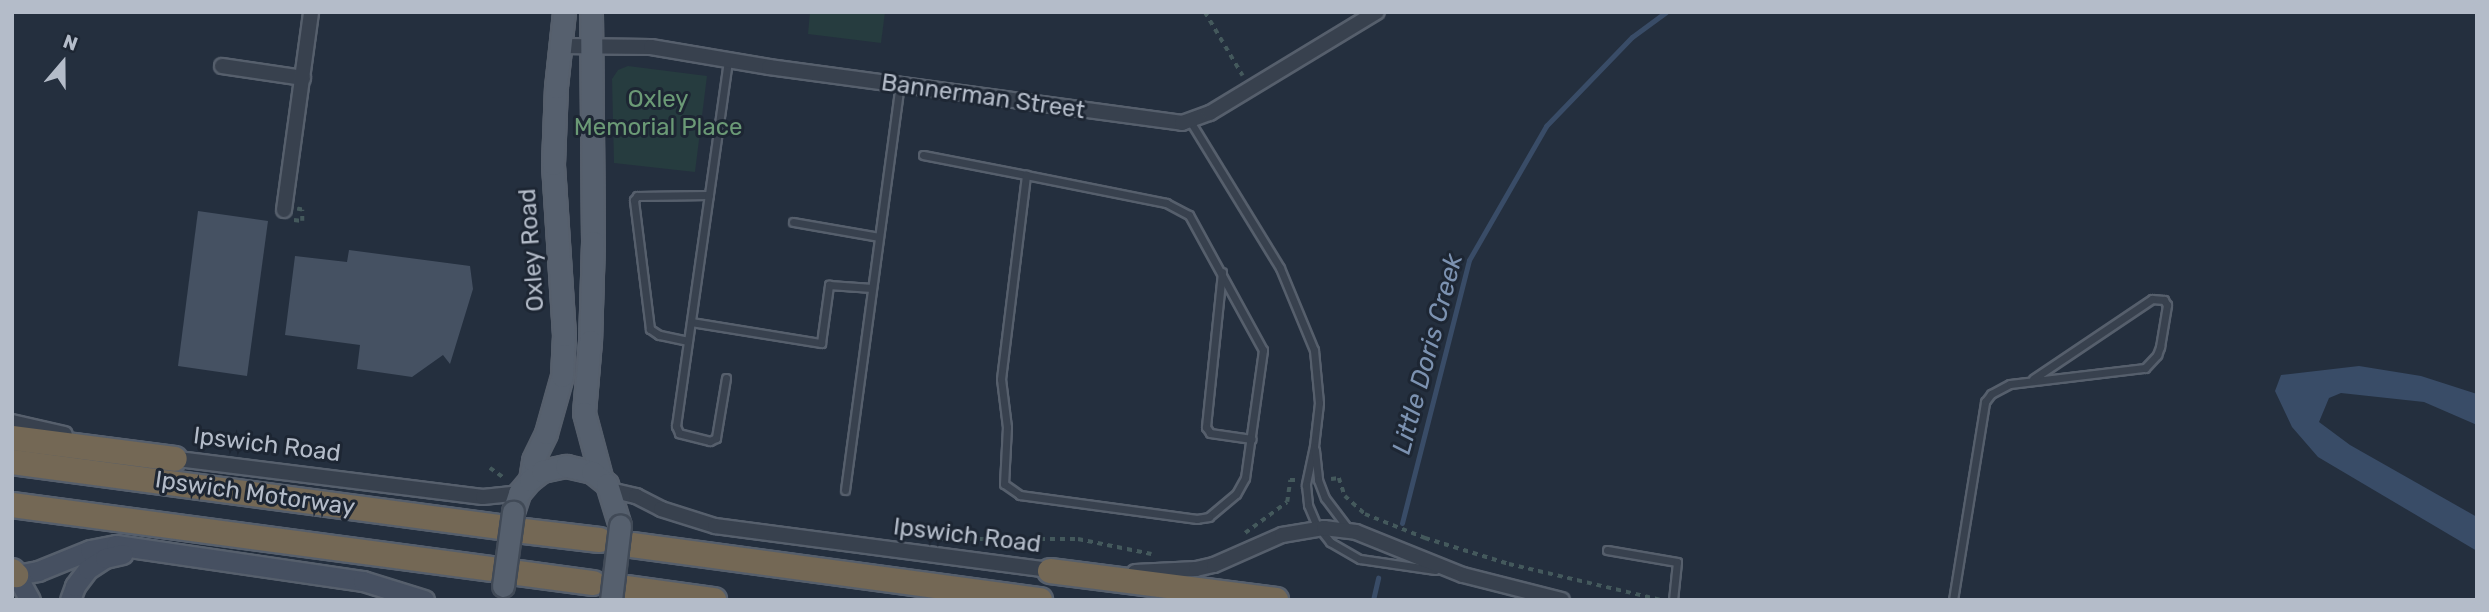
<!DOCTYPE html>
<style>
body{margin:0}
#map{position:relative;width:2489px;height:612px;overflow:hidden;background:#242f3e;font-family:Rubik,sans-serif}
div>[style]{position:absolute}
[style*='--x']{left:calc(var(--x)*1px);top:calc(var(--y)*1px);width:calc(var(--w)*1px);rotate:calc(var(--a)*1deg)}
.green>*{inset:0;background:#263c3f}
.water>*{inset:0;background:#394c67}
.stream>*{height:5px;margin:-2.5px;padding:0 2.5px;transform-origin:2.5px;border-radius:2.5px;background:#394c67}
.building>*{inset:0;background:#455162}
.path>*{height:3.5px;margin-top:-1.75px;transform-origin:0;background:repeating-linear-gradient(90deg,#44595c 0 5px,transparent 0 10px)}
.roads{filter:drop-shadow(2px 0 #565f6c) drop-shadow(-2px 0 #565f6c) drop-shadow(0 2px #565f6c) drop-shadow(0 -2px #565f6c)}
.lane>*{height:7px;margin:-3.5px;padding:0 3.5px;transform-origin:3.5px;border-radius:3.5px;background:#38414e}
.street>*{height:14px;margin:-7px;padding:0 7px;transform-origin:7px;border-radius:7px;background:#38414e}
.secondary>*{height:19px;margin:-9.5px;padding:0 9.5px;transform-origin:9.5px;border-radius:9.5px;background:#465061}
.primary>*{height:21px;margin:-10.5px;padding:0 10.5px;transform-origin:10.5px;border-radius:10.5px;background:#56606e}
.highway>*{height:24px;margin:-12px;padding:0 12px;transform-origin:12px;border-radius:12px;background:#746855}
.bridges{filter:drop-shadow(2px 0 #414a57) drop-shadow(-2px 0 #414a57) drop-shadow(0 2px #414a57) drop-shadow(0 -2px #414a57)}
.primary-bridge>*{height:21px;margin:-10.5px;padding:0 10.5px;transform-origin:10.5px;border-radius:10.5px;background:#56606e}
span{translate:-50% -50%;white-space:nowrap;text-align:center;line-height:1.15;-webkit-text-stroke:6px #1d2633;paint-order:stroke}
.street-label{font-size:24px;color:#b4bcc9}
.park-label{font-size:24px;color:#6b9a76}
.water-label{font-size:26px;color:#7c92b1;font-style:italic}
.frame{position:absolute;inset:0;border:14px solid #b4bcc9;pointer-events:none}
.north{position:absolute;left:28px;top:28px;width:70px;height:70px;-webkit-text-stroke:5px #1d2633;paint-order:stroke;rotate:20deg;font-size:19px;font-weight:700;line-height:28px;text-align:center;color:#b4bcc9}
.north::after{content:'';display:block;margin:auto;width:24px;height:32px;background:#b4bcc9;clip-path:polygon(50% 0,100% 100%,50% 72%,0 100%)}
</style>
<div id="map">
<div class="green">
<div style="clip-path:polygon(810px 12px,885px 12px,881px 43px,808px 34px)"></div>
<div style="clip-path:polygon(628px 66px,707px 76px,695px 172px,614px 163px,612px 79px,618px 70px)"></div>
</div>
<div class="water">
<div style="clip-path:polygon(2359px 366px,2421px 376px,2477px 394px,2477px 425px,2424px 402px,2341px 393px,2329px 398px,2319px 422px,2350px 445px,2477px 517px,2477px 551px,2318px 457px,2292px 427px,2275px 391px,2281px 375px)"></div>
</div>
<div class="stream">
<div style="--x:1402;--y:523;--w:271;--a:-75.7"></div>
<div style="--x:1469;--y:260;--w:155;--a:-60.1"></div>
<div style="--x:1546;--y:126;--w:124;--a:-46"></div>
<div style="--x:1632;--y:37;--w:42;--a:-36.3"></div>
<div style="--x:1373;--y:600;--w:23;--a:-77"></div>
</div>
<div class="building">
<div style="clip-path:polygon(198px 211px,268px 221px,247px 376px,178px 366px)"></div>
<div style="clip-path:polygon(349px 250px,470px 266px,473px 289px,450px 364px,443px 355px,412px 377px,357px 369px,360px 345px,285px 335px,295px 256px,347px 262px)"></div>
</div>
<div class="path">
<div style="--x:1205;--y:12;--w:74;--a:59.3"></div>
<div style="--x:294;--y:220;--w:8;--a:7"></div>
<div style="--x:302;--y:221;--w:11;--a:-90"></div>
<div style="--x:302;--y:210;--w:5;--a:-169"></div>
<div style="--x:490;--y:468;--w:16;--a:35"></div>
<div style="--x:1331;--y:479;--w:8;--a:-7"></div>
<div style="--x:1339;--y:478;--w:19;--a:72"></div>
<div style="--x:1345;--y:496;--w:27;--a:42"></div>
<div style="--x:1365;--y:514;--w:65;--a:21.8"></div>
<div style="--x:1425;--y:538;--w:88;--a:17.2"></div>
<div style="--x:1509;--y:564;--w:156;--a:13.3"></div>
<div style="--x:1245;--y:533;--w:52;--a:-36.4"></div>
<div style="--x:1287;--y:502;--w:22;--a:-82"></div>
<div style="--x:1290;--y:480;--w:5;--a:0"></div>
<div style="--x:940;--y:539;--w:138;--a:0"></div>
<div style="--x:1078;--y:539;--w:75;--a:11.6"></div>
</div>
<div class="roads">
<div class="lane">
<div style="--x:1190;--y:121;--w:172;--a:58.5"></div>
<div style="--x:1280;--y:268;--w:89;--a:67.5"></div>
<div style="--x:1314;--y:350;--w:53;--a:84.6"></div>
<div style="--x:1319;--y:403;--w:43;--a:96.6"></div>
<div style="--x:1314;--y:446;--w:40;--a:102"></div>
<div style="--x:1306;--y:485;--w:20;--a:84"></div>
<div style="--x:1308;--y:505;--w:21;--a:67"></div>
<div style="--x:1316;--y:524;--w:23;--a:52"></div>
<div style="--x:1330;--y:542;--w:34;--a:30"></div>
<div style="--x:1360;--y:559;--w:76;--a:8.3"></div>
<div style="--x:923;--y:155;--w:105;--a:11"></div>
<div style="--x:1026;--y:175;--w:143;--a:11.3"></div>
<div style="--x:1166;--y:203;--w:26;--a:28"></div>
<div style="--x:1189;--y:215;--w:154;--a:61.3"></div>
<div style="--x:1263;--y:350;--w:129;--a:98"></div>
<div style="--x:1245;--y:478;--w:18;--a:119"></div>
<div style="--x:1236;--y:494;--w:35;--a:140"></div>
<div style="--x:1209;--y:517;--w:12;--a:171"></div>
<div style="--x:1197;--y:519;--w:179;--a:-172.3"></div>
<div style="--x:1020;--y:495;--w:19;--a:-145"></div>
<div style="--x:1004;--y:484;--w:57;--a:-87"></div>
<div style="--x:1007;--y:427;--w:48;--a:-97.1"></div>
<div style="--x:1001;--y:379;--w:206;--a:-83"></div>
<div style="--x:793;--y:222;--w:87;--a:9.9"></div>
<div style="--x:1222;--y:272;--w:156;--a:95.9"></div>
<div style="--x:1206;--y:427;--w:7;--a:56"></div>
<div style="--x:1210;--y:433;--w:42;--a:8.1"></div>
<div style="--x:691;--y:322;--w:132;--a:9.2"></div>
<div style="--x:821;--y:343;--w:59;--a:-82.1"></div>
<div style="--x:829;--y:285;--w:43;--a:4"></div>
<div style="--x:688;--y:341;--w:30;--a:-168"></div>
<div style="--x:659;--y:335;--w:11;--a:-146"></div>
<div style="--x:650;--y:329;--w:130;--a:-97.1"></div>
<div style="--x:634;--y:200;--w:5;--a:-53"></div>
<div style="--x:637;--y:196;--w:72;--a:-0.8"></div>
<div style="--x:726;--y:378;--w:61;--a:99.5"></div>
<div style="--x:716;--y:438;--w:7;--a:153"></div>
<div style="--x:710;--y:441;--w:32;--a:-166"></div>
<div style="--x:679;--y:433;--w:8;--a:-113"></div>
<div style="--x:676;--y:426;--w:370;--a:-81.9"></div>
<div style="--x:1315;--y:450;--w:30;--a:84"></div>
<div style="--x:1318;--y:480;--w:19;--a:69"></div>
<div style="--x:1325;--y:498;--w:40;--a:53"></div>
<div style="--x:845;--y:490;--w:409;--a:-82.3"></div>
<div style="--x:1607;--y:550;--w:71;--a:9.7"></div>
<div style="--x:1677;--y:562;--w:38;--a:96"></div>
<div style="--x:1953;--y:600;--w:201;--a:-80.8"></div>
<div style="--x:1985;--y:402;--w:10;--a:-53"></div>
<div style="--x:1991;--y:394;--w:21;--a:-28"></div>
<div style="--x:2010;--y:384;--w:136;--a:-6.8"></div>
<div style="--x:2145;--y:368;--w:18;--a:-47"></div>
<div style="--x:2157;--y:355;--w:9;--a:-69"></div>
<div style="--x:2160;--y:347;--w:43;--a:-80.5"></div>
<div style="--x:2167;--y:305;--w:6;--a:-121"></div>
<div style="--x:2164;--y:300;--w:12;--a:-175"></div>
<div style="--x:2152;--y:299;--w:143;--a:146.1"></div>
</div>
<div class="street">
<div style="--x:561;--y:46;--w:90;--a:0.6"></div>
<div style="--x:651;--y:47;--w:120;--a:9.6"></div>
<div style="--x:769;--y:67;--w:417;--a:7.7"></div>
<div style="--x:1182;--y:123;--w:30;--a:-20"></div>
<div style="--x:1210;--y:113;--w:195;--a:-31.2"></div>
<div style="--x:222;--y:66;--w:82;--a:8.4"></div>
<div style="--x:284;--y:210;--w:200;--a:-82.2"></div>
<div style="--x:12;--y:422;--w:54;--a:12.8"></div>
<div style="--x:170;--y:458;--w:315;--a:7.1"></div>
<div style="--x:483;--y:497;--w:36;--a:-6"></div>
<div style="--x:610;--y:490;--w:27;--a:13"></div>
<div style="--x:636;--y:496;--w:28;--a:27"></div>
<div style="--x:661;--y:509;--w:57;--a:17.5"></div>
<div style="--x:715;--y:526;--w:343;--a:7.5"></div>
<div style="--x:1135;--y:572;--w:61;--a:-2.8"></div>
<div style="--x:1196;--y:569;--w:18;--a:-13"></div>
<div style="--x:1214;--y:565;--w:74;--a:-23.8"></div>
<div style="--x:1282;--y:535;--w:43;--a:-9.5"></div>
<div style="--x:1324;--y:528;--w:32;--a:7"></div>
<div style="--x:1356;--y:532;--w:115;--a:21.9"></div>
<div style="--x:1463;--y:575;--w:102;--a:14.2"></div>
</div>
<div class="secondary">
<div style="--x:30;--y:600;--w:29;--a:-119"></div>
<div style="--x:16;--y:575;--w:22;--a:-10"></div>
<div style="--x:38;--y:571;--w:56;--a:-22"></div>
<div style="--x:90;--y:550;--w:26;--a:-11"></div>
<div style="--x:116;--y:545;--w:250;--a:8.3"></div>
<div style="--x:363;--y:581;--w:64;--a:17.3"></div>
<div style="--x:70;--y:600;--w:15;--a:-70"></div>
<div style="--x:75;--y:586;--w:21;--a:-53"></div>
<div style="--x:88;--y:569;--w:20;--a:-33"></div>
<div style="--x:105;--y:558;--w:18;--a:-13"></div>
</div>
<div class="primary">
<div style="--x:591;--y:12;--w:230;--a:89.5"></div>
<div style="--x:593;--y:242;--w:99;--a:91.7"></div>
<div style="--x:590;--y:341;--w:72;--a:94.8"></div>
<div style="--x:584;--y:413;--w:66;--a:75.1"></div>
<div style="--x:530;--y:480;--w:20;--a:-81"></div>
<div style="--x:533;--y:460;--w:30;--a:-64"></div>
<div style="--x:546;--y:433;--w:59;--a:-74.3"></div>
<div style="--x:562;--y:376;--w:41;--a:-87.2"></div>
<div style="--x:564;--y:335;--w:171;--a:-93.7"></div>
<div style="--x:553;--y:164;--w:77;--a:-87.8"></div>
<div style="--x:556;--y:87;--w:75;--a:-83.9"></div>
<div style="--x:513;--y:512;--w:20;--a:-72"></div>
<div style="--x:519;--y:493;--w:17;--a:-50"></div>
<div style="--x:530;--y:480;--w:15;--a:-37"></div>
<div style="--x:542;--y:471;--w:25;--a:-12"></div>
<div style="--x:566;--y:466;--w:27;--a:13"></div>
<div style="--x:592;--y:472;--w:19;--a:39"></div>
<div style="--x:607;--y:484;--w:44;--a:72.8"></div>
</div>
<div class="highway">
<div style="--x:12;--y:438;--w:164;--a:7.3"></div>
<div style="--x:12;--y:462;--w:489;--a:7.6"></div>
<div style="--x:12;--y:505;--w:483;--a:7.6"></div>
<div style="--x:524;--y:531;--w:76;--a:6.8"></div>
<div style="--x:632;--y:545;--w:412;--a:7.7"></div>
<div style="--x:12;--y:571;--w:6;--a:45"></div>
<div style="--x:1050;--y:571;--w:228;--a:7.3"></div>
<div style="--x:518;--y:573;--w:76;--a:7.6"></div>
<div style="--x:626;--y:588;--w:89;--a:7.8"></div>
</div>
</div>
<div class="bridges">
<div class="primary-bridge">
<div style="--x:503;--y:586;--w:75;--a:-82.3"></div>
<div style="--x:611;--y:600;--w:75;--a:-83.1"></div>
</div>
</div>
<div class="street-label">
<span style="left:983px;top:97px;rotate:8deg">Bannerman Street</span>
<span style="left:532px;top:250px;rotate:-94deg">Oxley Road</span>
<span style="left:267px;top:445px;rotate:7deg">Ipswich Road</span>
<span style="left:255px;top:494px;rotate:8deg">Ipswich Motorway</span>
<span style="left:967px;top:536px;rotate:7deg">Ipswich Road</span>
</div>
<div class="park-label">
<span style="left:658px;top:114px">Oxley<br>Memorial Place</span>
</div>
<div class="water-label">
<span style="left:1428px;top:354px;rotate:-75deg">Little Doris Creek</span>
</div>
<div class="frame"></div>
<div class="north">N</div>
</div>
